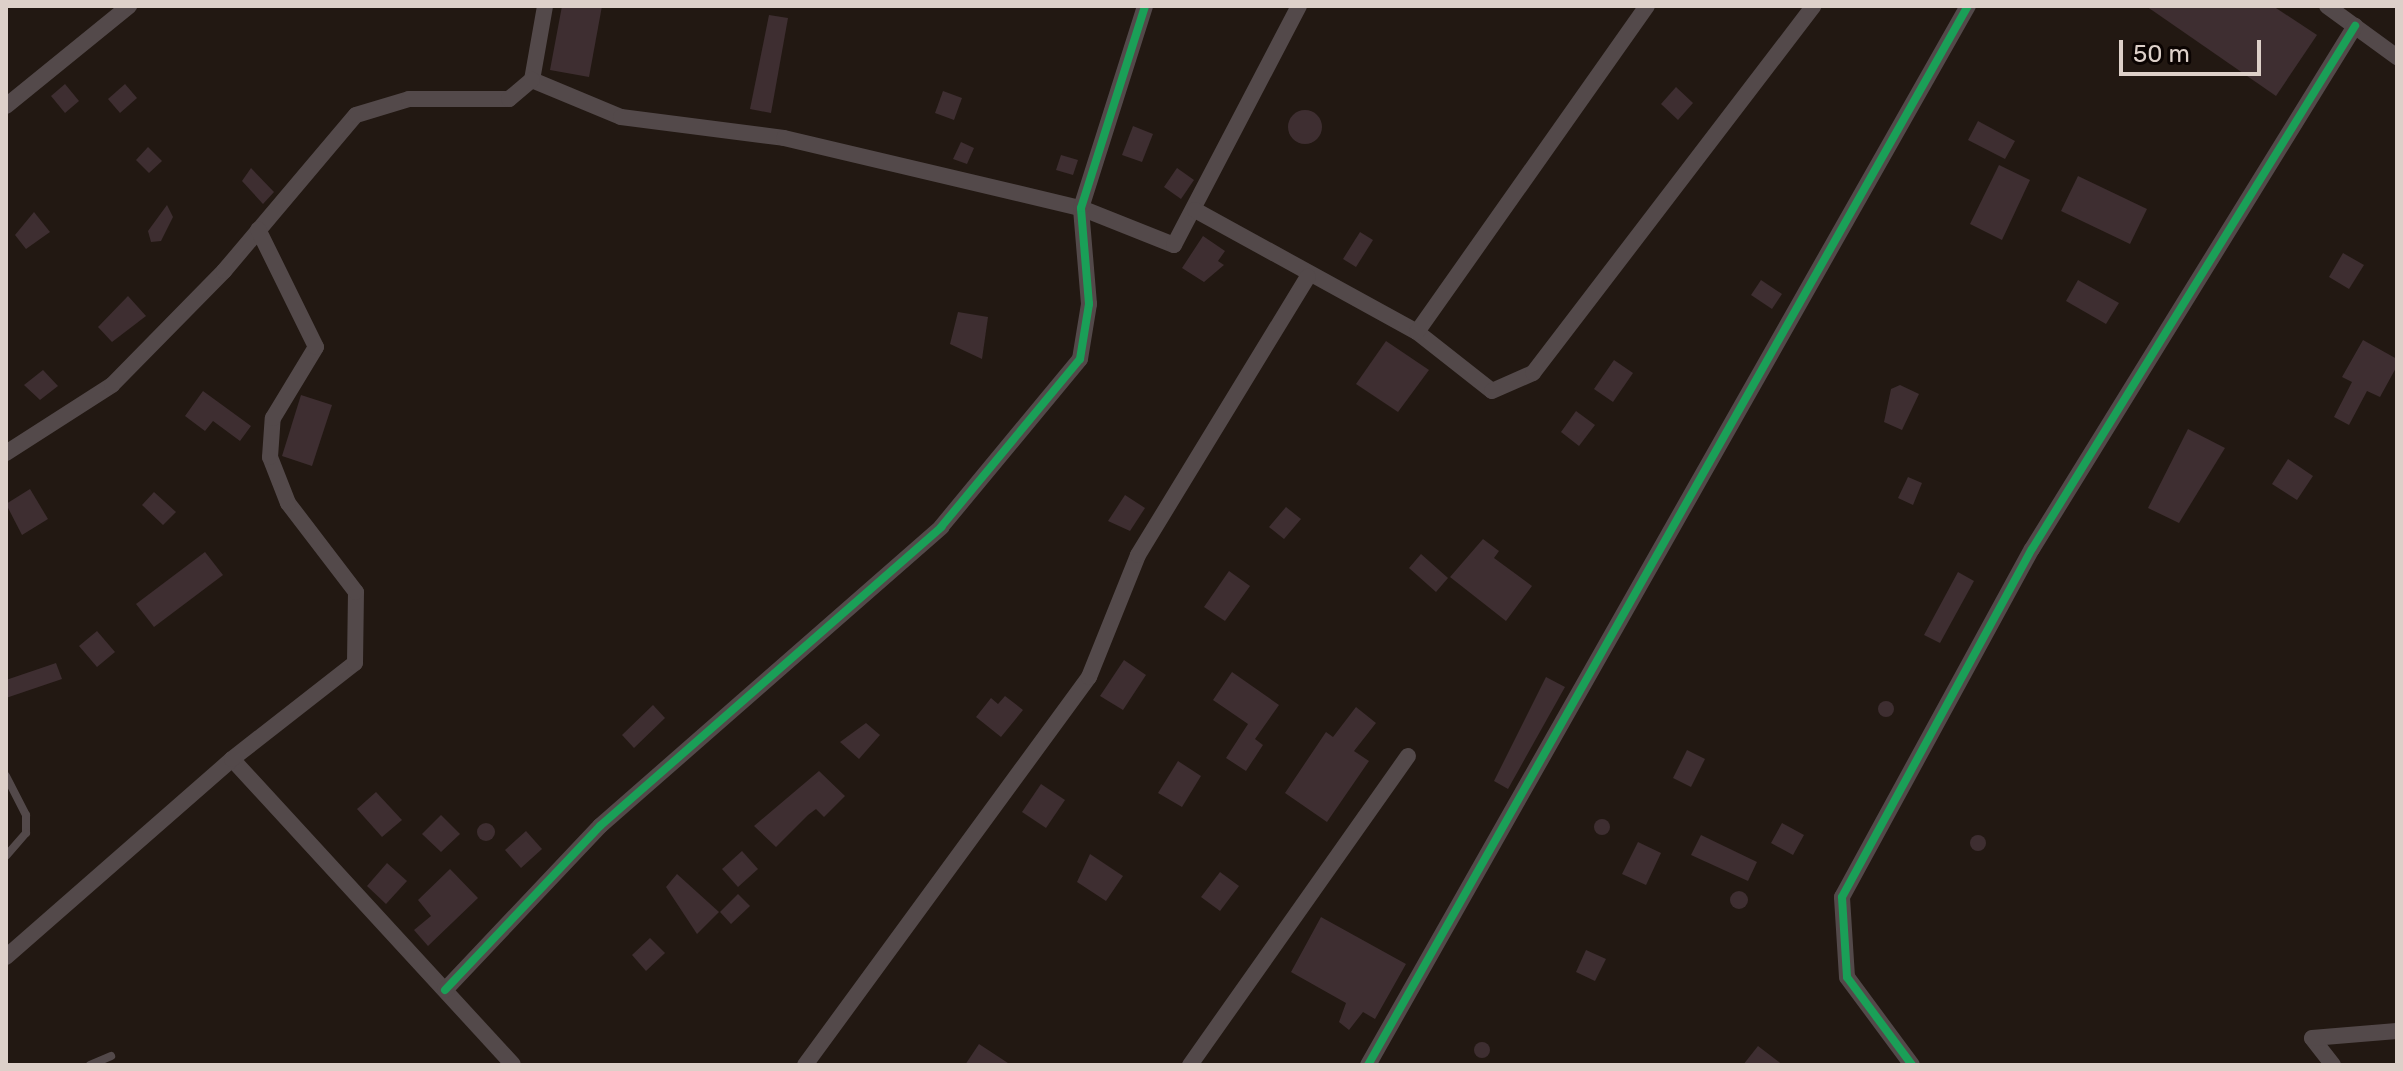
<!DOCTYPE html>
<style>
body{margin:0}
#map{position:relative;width:2403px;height:1071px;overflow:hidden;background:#221812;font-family:Rubik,sans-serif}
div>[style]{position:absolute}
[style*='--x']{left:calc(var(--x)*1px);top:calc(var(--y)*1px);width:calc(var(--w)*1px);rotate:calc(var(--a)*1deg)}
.building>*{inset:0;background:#3e2e31}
.round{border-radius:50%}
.lane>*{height:8px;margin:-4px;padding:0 4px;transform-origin:4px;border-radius:4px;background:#53494a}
.street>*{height:16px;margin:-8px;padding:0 8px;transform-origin:8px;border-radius:8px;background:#53494a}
.cycleway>*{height:8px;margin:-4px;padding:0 4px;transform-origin:4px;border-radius:4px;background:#1a9f57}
span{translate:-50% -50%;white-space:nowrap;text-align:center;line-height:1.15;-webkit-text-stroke:7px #0b0402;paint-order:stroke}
.frame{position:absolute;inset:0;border:8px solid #ddd0c9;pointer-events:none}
.scale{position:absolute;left:2119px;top:40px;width:142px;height:36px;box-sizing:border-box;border:4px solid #ddd0c9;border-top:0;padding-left:10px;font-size:24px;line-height:28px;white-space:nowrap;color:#ddd0c9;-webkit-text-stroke:6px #0b0402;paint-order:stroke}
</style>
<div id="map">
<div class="building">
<div style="clip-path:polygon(562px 6px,602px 6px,589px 77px,550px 70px)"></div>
<div style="clip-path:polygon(2146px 6px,2273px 6px,2317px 35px,2276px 96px)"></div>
<div style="clip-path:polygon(769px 15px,788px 18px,771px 113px,750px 109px)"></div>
<div style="clip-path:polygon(65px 84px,79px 101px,65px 113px,51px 96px)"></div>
<div style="clip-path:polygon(125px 84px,137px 98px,120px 113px,108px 99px)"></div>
<div style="clip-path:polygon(1676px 87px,1693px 103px,1678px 120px,1661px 104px)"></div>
<div style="clip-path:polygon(943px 91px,962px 98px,954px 120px,935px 113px)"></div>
<div class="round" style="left:1288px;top:110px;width:34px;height:34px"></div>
<div style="clip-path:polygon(1978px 121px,2015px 141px,2005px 159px,1968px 140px)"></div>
<div style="clip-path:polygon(1133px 126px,1153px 134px,1142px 162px,1122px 155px)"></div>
<div style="clip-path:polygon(961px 142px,974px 148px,967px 164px,953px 159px)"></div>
<div style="clip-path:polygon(148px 147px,162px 161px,149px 173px,136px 160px)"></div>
<div style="clip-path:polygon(1061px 155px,1078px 160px,1073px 175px,1056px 170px)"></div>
<div style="clip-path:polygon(1999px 165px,2030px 180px,2002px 240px,1970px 224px)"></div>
<div style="clip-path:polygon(251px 168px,274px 192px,263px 204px,242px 181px)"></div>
<div style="clip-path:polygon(1177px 168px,1194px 180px,1181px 199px,1164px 187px)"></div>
<div style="clip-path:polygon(2078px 176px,2147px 209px,2130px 244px,2061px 211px)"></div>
<div style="clip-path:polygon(167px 205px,173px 217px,161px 241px,151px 242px,148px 231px)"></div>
<div style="clip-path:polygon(34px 212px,50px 232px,26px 249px,15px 235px)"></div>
<div style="clip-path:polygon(1360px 232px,1373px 240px,1356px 267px,1343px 259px)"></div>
<div style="clip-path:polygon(1203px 236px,1225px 251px,1218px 261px,1224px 265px,1204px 282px,1182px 268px)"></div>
<div style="clip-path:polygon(2343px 253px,2364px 265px,2349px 289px,2329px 277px)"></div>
<div style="clip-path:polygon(1761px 280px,1782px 294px,1772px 309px,1751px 295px)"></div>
<div style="clip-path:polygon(2078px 280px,2119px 303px,2106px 324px,2066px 301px)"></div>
<div style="clip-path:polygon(128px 296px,146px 316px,112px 342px,98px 327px)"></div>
<div style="clip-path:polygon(958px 312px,988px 317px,982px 359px,950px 344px)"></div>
<div style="clip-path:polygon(2363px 340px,2397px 359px,2397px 366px,2380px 397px,2367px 391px,2349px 425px,2334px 417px,2352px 382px,2342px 377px)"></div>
<div style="clip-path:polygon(1386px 341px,1429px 370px,1398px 412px,1356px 384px)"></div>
<div style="clip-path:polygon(1614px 360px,1633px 373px,1613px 402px,1594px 389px)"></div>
<div style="clip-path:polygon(43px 370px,58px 386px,40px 400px,24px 385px)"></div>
<div style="clip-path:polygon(1900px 385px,1919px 394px,1902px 430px,1884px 422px,1891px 389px)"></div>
<div style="clip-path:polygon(203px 391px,251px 426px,240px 441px,213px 421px,205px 431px,185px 416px)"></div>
<div style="clip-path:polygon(301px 395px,332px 405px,312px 466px,282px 456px)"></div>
<div style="clip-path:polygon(1576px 411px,1595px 425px,1579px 446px,1561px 432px)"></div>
<div style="clip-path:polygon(2188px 429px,2225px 448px,2179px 523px,2148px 508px)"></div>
<div style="clip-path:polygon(2288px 459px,2313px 476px,2297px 500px,2272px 484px)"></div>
<div style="clip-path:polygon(1908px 477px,1922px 483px,1913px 505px,1898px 498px)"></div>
<div style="clip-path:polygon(30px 489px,48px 519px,22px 535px,6px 504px)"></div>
<div style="clip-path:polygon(154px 492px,176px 512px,163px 525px,142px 505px)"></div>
<div style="clip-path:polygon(1125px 495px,1145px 508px,1130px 531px,1108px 521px)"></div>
<div style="clip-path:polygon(1286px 507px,1301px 519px,1284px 539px,1269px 527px)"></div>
<div style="clip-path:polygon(1483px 539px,1499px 551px,1494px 558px,1532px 586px,1506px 621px,1450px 577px)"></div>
<div style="clip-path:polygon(205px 552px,223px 575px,154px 627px,136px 604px)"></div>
<div style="clip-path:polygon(1421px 554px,1448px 578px,1436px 592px,1409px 568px)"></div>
<div style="clip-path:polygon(1229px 571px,1250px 586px,1225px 621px,1204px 607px)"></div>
<div style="clip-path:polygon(1958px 572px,1974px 581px,1940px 643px,1924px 635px)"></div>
<div style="clip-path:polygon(97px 631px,115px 652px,97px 667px,79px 646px)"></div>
<div style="clip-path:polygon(1124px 660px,1146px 675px,1123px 710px,1100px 696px)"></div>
<div style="clip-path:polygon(56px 663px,62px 679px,6px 698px,6px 680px)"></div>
<div style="clip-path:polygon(1232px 672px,1279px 705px,1255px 739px,1263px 745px,1246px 771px,1226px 758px,1248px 724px,1213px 700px)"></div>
<div style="clip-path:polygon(1546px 677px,1565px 687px,1508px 789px,1494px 781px)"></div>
<div style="clip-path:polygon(1005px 696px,1023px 710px,1001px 737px,976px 717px,991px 698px,998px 704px)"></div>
<div class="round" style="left:1878px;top:701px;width:16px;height:16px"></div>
<div style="clip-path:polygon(653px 705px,665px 718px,634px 748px,622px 735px)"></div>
<div style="clip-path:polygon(1356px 707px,1376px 723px,1354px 751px,1369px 761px,1327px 822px,1285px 793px,1326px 732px,1333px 737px)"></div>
<div style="clip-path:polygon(866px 723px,880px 735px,859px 759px,840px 742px)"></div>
<div style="clip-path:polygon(1687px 750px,1705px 759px,1691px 787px,1673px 778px)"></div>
<div style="clip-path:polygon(1178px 761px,1201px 776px,1182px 807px,1158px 793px)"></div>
<div style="clip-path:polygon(819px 771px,845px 796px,824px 817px,816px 809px,808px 815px,776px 847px,754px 826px)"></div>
<div style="clip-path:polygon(1041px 784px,1065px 800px,1046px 828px,1022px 812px)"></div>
<div style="clip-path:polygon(376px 792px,402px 820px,382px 837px,357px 809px)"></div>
<div style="clip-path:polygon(441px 815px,460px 834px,441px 852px,422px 834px)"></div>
<div class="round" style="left:1594px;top:819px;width:16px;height:16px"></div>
<div class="round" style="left:477px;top:823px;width:18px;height:18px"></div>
<div style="clip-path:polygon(1782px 823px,1804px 835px,1793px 855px,1771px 843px)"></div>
<div style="clip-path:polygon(526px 831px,542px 849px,521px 868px,505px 850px)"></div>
<div class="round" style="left:1970px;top:835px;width:16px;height:16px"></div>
<div style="clip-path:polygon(1701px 835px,1757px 862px,1748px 881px,1691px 855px)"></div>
<div style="clip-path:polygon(1638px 842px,1661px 853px,1646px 885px,1622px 874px)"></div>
<div style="clip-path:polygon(742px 851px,758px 869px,738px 887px,722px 869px)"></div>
<div style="clip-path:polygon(1090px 854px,1123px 876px,1106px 901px,1077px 882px)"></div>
<div style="clip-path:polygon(387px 863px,407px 881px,386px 904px,367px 886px)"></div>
<div style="clip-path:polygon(450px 869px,478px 898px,428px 946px,414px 930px,431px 916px,418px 900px)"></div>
<div style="clip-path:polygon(1220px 872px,1239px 886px,1220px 911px,1201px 897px)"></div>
<div style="clip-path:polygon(677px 874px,719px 912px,697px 934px,666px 887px)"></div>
<div class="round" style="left:1730px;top:891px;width:18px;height:18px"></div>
<div style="clip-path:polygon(738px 894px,750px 906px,731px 924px,720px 912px)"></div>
<div style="clip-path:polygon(1321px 917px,1406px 964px,1375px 1019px,1363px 1012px,1349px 1030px,1339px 1022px,1346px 1003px,1291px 972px)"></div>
<div style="clip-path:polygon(650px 938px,665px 953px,646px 971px,632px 955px)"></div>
<div style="clip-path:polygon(1586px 950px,1606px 959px,1595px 981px,1576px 972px)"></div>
<div class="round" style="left:1474px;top:1042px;width:16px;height:16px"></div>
<div style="clip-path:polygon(979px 1044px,1011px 1065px,965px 1065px)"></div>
<div style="clip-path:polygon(1758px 1046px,1783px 1065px,1743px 1065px)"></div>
</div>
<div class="lane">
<div style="--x:6;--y:776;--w:44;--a:62.9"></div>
<div style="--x:26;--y:815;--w:18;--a:90"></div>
<div style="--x:26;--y:833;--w:30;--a:131"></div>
<div style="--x:90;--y:1065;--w:23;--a:-23"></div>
</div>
<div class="street">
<div style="--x:2327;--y:6;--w:87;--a:36.1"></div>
<div style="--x:532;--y:80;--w:96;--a:22.6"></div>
<div style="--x:621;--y:117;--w:164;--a:7.3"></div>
<div style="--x:784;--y:138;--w:305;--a:13.3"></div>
<div style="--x:1081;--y:208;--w:100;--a:21.7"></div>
<div style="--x:1174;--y:245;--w:270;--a:-62.4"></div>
<div style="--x:532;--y:80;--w:75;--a:-80"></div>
<div style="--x:6;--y:106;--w:159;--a:-39.1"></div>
<div style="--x:1195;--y:210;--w:253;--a:28.8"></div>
<div style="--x:1417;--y:332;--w:95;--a:38.2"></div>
<div style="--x:1492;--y:391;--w:45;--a:-23.7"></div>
<div style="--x:1533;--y:373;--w:462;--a:-52.6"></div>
<div style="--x:1417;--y:332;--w:399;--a:-54.8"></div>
<div style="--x:6;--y:453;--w:126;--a:-32.7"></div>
<div style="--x:112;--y:385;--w:160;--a:-45.5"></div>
<div style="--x:224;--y:271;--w:204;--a:-49.8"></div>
<div style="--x:356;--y:115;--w:55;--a:-16.8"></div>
<div style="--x:409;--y:99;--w:100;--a:0"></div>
<div style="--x:509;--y:99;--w:30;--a:-40"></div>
<div style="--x:232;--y:759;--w:415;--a:47.4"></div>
<div style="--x:6;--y:957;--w:300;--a:-41.2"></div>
<div style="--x:232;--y:759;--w:156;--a:-38"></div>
<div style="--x:355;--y:663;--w:71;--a:-89.2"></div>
<div style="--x:356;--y:592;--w:112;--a:-127.4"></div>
<div style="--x:288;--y:503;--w:49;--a:-111.4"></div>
<div style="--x:270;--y:457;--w:39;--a:-86"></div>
<div style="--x:273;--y:418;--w:83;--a:-58.8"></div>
<div style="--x:316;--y:347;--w:131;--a:-116.2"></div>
<div style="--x:445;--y:990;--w:226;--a:-46.6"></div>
<div style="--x:600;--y:826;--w:454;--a:-41.2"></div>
<div style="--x:941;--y:527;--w:218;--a:-50.4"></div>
<div style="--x:1080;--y:359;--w:56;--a:-80.7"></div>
<div style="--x:1089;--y:304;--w:96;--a:-94.8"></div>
<div style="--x:1081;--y:208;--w:212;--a:-72.4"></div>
<div style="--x:805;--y:1065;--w:481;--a:-53.8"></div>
<div style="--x:1089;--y:677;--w:131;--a:-68.1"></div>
<div style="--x:1138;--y:555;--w:326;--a:-58.6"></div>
<div style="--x:1190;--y:1065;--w:378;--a:-54.8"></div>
<div style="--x:1368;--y:1065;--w:1217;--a:-60.47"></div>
<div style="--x:1912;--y:1065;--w:109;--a:-126.5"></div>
<div style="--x:1847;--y:977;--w:80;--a:-93.6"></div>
<div style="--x:1842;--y:897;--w:396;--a:-61.4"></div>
<div style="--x:2032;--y:549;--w:615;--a:-58.3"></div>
<div style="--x:2333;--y:1065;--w:34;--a:-128"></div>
<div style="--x:2312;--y:1038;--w:85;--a:-4.7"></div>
</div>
<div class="cycleway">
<div style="--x:445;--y:990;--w:226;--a:-46.6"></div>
<div style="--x:600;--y:826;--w:454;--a:-41.2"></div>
<div style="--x:941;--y:527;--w:218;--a:-50.4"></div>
<div style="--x:1080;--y:359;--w:56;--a:-80.7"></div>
<div style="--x:1089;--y:304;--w:96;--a:-94.8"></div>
<div style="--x:1081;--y:208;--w:212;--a:-72.4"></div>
<div style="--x:1368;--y:1065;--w:1217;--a:-60.47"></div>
<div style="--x:1912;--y:1065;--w:109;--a:-126.5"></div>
<div style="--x:1847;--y:977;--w:80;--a:-93.6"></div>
<div style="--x:1842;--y:897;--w:396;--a:-61.4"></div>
<div style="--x:2032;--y:549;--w:615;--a:-58.3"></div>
</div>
<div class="frame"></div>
<div class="scale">50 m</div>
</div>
